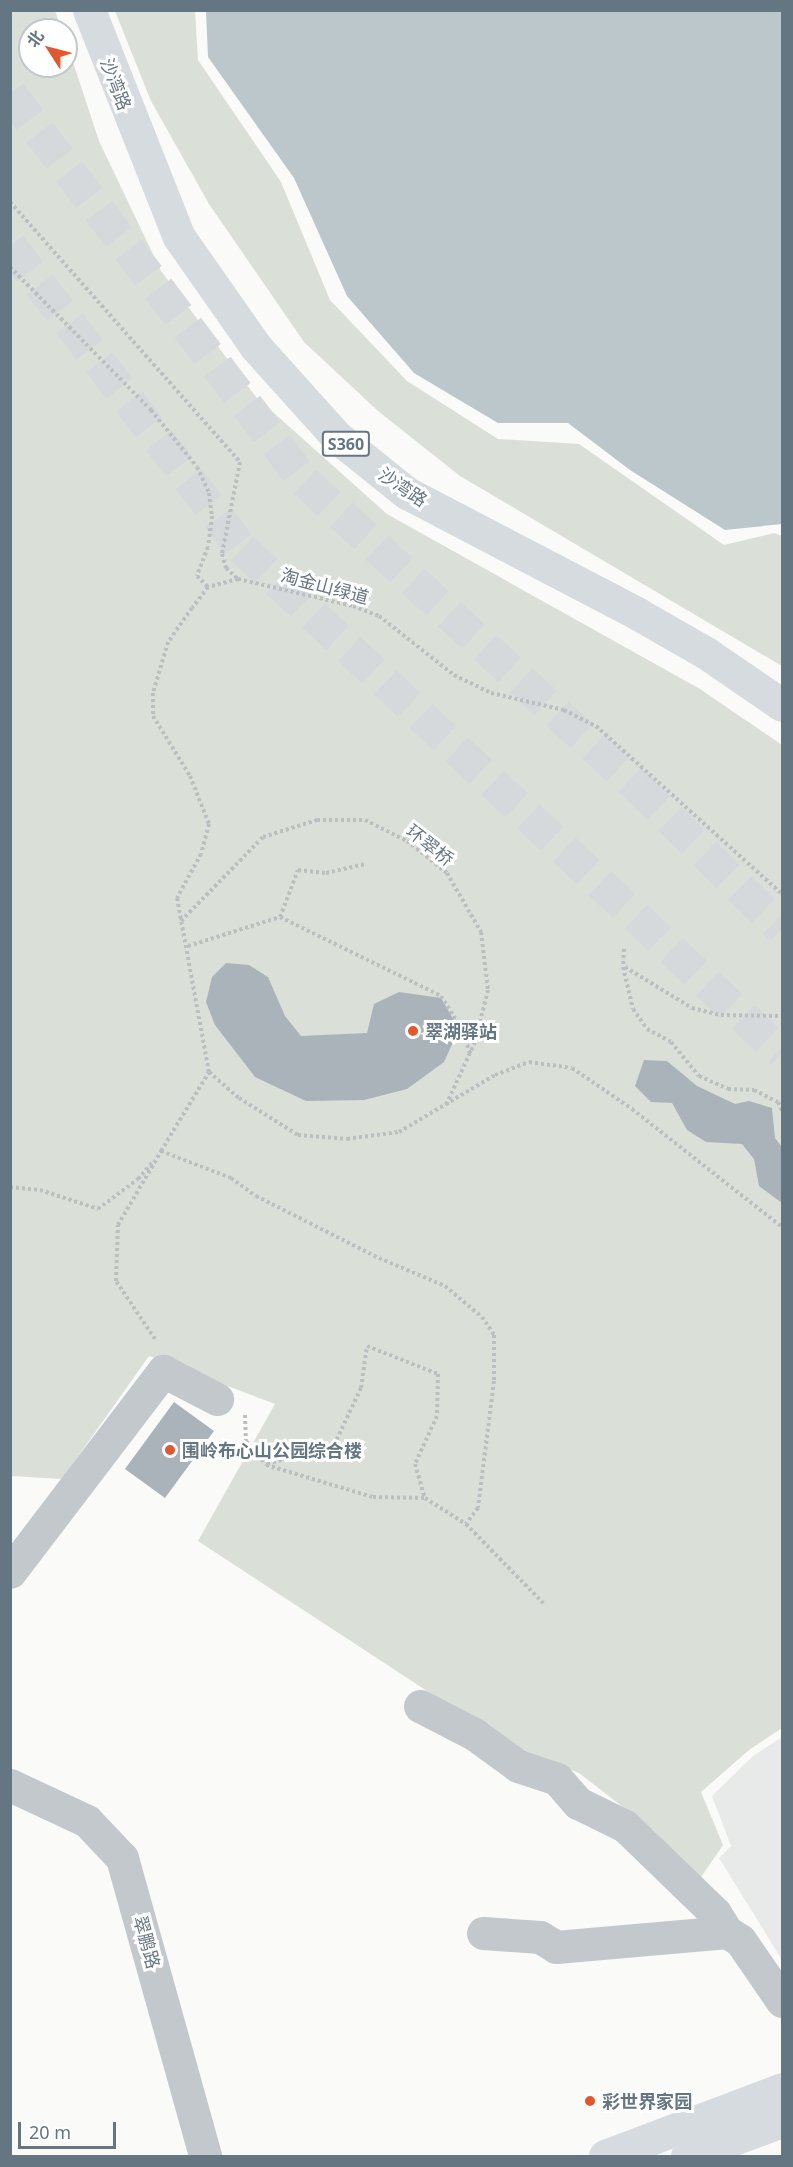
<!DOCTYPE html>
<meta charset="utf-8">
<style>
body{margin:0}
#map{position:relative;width:793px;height:2167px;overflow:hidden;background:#fafaf8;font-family:"Noto Sans","Noto Sans SC",sans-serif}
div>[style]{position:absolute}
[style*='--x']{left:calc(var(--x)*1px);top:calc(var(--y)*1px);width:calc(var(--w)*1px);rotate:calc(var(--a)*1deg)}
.built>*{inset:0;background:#e8e9e9}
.green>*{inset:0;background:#dadfd7}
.water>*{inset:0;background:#bbc7cb}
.building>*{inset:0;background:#aab3b9}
.highway-tunnel>*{height:33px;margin-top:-16.5px;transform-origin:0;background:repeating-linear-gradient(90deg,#d5d9db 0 33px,transparent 0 49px)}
.path>*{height:4px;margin-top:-2px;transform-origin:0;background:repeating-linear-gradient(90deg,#bbbfc2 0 3px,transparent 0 6px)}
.minor>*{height:33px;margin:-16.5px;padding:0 16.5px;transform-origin:16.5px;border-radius:16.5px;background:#c3c8cc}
.major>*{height:33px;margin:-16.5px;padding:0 16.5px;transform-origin:16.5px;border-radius:16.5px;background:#d6dbdf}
.dots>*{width:16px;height:16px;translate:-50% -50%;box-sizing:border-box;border:3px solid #fff;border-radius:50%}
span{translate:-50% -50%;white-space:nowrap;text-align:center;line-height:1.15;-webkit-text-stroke:6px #fff;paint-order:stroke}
.shield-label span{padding:2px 4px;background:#fff;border:2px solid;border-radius:4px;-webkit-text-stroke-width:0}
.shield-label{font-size:16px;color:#657683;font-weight:700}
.street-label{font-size:18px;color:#657683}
.poi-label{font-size:18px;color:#657683;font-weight:700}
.left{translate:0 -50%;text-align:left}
.frame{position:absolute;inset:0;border:12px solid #657683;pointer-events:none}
.north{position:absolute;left:18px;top:18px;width:60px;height:60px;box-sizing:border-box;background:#fff;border:2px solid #c1c8cd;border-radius:50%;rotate:306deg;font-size:16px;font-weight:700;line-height:24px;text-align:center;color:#657683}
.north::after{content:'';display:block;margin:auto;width:21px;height:27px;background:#e4572e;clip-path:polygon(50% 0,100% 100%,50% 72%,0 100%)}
.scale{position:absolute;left:18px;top:2122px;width:98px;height:27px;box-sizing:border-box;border:3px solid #657683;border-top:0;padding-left:8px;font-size:18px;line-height:21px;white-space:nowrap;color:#657683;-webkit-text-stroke:4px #fff;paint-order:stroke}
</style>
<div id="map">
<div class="built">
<div style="clip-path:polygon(782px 1737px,782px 1960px,719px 1858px,731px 1846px,712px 1796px,753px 1756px)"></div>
</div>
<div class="green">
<div style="clip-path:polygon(10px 11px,55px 11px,62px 30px,30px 30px,30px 66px,66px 66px,66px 41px,99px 141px,161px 271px,256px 397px,387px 514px,700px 689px,782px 745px,782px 1728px,749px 1750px,701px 1792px,723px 1845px,699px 1880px,654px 1831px,579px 1773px,511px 1746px,198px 1541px,275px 1404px,149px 1356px,62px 1479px,11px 1476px)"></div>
<div style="clip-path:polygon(115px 11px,195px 11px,198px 60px,281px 182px,330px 300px,407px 381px,498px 439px,579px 444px,724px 545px,774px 533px,782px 536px,782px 666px,460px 476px,378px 411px,304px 342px,209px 204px,151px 101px)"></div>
</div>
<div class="water">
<div style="clip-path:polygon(206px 11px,782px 11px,782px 524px,725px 530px,630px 470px,568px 423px,498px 423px,414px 373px,347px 296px,294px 178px,208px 57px)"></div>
</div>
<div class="building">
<div style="clip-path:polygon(226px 963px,249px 965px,268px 977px,285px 1016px,301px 1036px,367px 1033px,374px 1004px,399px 992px,441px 998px,459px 1029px,444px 1062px,407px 1089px,364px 1100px,306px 1101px,255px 1077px,215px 1025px,206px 1002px,212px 977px)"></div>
<div style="clip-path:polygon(644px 1060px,667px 1061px,697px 1086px,735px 1104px,749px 1101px,772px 1108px,775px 1138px,782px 1147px,782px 1203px,759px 1186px,754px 1159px,742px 1144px,706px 1142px,687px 1130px,672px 1103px,651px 1102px,635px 1086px)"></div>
<div style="clip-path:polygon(174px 1402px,214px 1431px,165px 1498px,125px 1469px)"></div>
</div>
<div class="highway-tunnel">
<div style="--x:10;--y:93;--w:487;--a:52.8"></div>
<div style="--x:305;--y:481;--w:448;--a:42.6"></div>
<div style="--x:635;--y:784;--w:206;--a:44.6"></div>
<div style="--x:10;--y:245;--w:382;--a:52.6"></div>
<div style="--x:242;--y:548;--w:739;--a:43.08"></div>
</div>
<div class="path">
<div style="--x:10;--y:202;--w:347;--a:48.5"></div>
<div style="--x:240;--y:462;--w:94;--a:101.1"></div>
<div style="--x:222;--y:554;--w:15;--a:74"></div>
<div style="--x:226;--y:568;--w:16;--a:43"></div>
<div style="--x:238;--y:579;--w:118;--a:13.2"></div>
<div style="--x:353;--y:606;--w:28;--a:21"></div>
<div style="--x:379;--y:616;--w:95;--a:38.2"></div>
<div style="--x:454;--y:675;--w:41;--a:25.9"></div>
<div style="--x:491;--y:693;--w:75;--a:13.1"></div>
<div style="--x:564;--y:710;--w:36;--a:27"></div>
<div style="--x:596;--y:726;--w:251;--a:42.1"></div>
<div style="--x:10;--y:267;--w:201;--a:45.4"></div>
<div style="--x:151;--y:410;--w:73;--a:51.1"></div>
<div style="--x:197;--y:467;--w:29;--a:65"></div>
<div style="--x:209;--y:493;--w:23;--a:83"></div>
<div style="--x:212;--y:516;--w:31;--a:97"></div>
<div style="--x:208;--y:547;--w:31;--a:111"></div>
<div style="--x:197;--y:576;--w:16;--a:45"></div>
<div style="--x:238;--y:579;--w:31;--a:165"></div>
<div style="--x:208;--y:587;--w:26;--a:127"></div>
<div style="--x:192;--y:608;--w:42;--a:125.2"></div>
<div style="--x:168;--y:642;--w:53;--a:106.4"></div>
<div style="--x:153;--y:693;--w:23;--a:90"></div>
<div style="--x:153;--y:716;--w:70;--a:58.3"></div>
<div style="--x:190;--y:776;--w:52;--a:68.4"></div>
<div style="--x:209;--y:824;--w:31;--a:105"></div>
<div style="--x:201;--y:854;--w:50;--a:118.6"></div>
<div style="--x:177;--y:898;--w:177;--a:79.6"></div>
<div style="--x:209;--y:1072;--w:40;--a:41"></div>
<div style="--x:239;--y:1098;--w:70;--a:32.1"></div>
<div style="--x:298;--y:1135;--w:49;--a:4.7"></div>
<div style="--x:347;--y:1139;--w:52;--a:-7.7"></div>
<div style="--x:399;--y:1132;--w:112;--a:-30.7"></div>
<div style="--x:495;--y:1075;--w:36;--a:-21"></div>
<div style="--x:529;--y:1062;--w:43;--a:7.9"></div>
<div style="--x:572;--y:1068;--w:73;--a:34.3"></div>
<div style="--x:632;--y:1109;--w:191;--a:38.2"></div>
<div style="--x:280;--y:917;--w:50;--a:-69"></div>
<div style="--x:298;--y:870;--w:28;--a:6"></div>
<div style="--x:326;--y:873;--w:39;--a:-13"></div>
<div style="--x:181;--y:921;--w:117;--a:-45.7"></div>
<div style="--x:263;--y:837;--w:57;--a:-17.5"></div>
<div style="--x:317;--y:820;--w:48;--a:0"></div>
<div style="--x:365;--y:820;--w:47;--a:26.6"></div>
<div style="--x:407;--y:841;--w:51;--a:38.7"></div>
<div style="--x:447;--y:873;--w:68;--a:60"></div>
<div style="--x:481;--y:932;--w:58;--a:83.1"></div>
<div style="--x:488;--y:990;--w:54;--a:104"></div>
<div style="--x:475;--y:1042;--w:69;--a:114.7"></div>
<div style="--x:188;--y:946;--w:96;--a:-17.5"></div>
<div style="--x:280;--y:917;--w:179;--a:26.1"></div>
<div style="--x:441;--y:996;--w:38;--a:58"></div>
<div style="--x:461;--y:1028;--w:27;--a:70"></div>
<div style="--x:624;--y:949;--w:18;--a:93"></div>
<div style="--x:623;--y:967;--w:43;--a:76.6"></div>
<div style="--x:633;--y:1009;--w:24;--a:55"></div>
<div style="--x:647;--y:1029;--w:27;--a:28"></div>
<div style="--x:671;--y:1042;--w:44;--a:50.5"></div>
<div style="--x:699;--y:1076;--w:32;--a:24"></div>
<div style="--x:728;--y:1089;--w:26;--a:2"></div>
<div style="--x:754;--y:1090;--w:27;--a:27"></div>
<div style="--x:778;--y:1102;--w:10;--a:66"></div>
<div style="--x:625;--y:967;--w:79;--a:31.5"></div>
<div style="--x:692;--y:1008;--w:30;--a:14"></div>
<div style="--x:721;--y:1015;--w:61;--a:0.9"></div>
<div style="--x:161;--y:1151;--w:92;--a:-58.7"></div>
<div style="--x:10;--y:1187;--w:30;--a:6"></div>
<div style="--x:40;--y:1190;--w:61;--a:18.1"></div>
<div style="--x:98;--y:1209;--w:50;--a:-36.9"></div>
<div style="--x:138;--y:1179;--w:23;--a:-49"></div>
<div style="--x:155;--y:1339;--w:70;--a:-123.9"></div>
<div style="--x:116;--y:1281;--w:56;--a:-88"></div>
<div style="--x:118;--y:1225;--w:86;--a:-59.8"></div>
<div style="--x:161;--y:1151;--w:75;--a:21.1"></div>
<div style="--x:231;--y:1178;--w:31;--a:36"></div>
<div style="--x:256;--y:1196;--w:138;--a:26.8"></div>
<div style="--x:379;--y:1258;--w:72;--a:23"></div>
<div style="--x:445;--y:1286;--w:48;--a:40"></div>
<div style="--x:482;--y:1317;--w:22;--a:56"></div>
<div style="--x:494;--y:1335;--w:46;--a:90"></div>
<div style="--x:494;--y:1381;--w:128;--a:97.2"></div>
<div style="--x:478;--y:1508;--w:20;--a:127"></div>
<div style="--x:466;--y:1524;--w:112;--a:45.7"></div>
<div style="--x:245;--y:1415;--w:26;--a:88"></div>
<div style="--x:246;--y:1441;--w:31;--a:50"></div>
<div style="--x:266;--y:1465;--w:112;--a:16.7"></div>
<div style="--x:373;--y:1497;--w:52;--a:1.1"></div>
<div style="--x:425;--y:1498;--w:49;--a:32.4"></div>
<div style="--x:267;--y:1464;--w:70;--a:-15.8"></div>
<div style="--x:334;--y:1445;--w:63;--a:-64.7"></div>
<div style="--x:361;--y:1388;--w:42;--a:-81.9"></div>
<div style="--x:367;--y:1346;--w:76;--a:21.5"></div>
<div style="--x:438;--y:1374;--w:42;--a:91.4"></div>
<div style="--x:437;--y:1416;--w:53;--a:114.6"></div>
<div style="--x:415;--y:1464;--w:35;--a:74"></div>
</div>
<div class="minor">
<div style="--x:10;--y:1572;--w:253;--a:-52.7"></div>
<div style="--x:163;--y:1371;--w:61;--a:27.4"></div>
<div style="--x:420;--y:1706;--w:61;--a:27.4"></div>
<div style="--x:474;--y:1734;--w:54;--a:36"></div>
<div style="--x:518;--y:1766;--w:41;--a:18.4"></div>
<div style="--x:557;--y:1779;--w:32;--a:49"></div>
<div style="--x:578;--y:1803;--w:52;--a:26.1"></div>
<div style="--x:625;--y:1826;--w:125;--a:44"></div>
<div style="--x:715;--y:1913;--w:22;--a:58"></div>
<div style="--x:10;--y:1785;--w:85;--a:25.1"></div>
<div style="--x:87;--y:1821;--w:51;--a:46.6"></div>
<div style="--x:122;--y:1858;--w:309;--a:74.4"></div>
<div style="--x:483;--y:1933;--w:57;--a:4"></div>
<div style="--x:540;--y:1937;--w:19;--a:32"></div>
<div style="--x:556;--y:1947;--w:172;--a:-5"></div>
<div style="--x:727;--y:1932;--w:15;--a:32"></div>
<div style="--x:740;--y:1940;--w:74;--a:55.5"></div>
</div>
<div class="major">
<div style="--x:89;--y:10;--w:244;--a:68.4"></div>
<div style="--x:179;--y:237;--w:134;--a:55"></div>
<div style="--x:256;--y:347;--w:121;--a:48"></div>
<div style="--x:337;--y:437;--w:90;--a:38.7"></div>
<div style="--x:407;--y:493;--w:261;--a:27.6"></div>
<div style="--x:638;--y:614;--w:78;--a:29.8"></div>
<div style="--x:706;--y:653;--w:92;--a:34.4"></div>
<div style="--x:605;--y:2156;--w:189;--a:-20.7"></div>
<div style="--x:687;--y:2156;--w:101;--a:-20.2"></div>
</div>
<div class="dots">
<div style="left:413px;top:1031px;background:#e4572e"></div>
<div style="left:170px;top:1450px;background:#e4572e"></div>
<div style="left:590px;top:2101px;background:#e4572e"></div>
</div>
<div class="shield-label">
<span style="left:346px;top:444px">S360</span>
</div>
<div class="street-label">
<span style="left:116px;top:84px;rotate:69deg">沙湾路</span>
<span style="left:403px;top:487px;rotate:34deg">沙湾路</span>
<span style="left:325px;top:586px;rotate:15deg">淘金山绿道</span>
<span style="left:430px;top:845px;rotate:38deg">环翠桥</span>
<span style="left:147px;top:1942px;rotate:75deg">翠鹏路</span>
</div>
<div class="poi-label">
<span class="left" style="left:425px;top:1031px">翠湖驿站</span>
<span class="left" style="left:182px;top:1450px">围岭布心山公园综合楼</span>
<span class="left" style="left:602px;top:2101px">彩世界家园</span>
</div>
<div class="frame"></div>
<div class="north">北</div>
<div class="scale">20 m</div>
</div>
